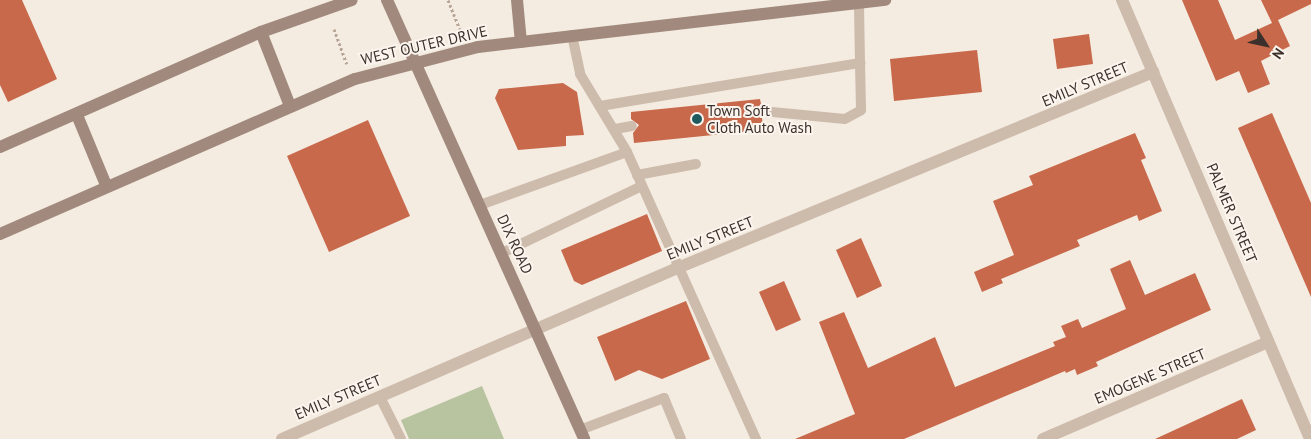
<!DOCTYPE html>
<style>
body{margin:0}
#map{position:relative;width:1311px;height:439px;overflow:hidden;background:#f4ebe1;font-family:"PT Sans",sans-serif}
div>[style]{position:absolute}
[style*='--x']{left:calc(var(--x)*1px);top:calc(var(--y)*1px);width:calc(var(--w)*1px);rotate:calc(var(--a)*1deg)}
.green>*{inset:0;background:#b8c4a0}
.building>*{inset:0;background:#c8694b}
.path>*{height:3px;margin-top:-1.5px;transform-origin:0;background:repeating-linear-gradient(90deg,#b9a596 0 2.5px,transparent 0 5px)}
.lane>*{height:10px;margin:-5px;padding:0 5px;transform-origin:5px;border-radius:5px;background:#cdbbac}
.street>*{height:12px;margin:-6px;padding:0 6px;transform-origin:6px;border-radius:6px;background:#cdbbac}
.secondary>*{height:12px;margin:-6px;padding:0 6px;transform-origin:6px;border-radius:6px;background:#a18a7d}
.dots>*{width:14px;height:14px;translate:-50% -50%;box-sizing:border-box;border:2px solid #fbf5ee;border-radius:50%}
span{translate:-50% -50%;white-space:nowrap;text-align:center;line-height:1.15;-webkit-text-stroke:4px #fbf5ee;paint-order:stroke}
.street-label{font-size:15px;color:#3b302b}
.poi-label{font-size:15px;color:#3b302b}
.left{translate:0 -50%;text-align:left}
.north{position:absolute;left:1241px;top:20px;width:50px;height:50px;-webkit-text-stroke:4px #fbf5ee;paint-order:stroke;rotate:125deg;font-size:14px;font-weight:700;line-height:20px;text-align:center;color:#3b302b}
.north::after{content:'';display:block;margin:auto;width:18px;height:22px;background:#3b302b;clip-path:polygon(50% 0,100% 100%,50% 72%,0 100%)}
</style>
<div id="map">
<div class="green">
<div style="clip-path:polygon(482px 386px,504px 439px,409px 439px,401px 420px)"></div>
</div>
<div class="building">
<div style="clip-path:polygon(0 0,22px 0,57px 79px,8px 102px,0 85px)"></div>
<div style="clip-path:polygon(1182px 0,1218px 0,1235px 40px,1272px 23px,1261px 0,1311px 0,1311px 4px,1278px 20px,1290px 46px,1261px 61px,1270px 84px,1248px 93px,1239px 71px,1216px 81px)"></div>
<div style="clip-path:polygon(1089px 34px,1093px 64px,1057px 69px,1053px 39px)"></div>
<div style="clip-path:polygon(977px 50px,982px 92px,894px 101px,890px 59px)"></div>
<div style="clip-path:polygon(563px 83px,577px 92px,584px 135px,566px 136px,566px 146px,518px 150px,495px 98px,499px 89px)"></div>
<div style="clip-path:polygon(760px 99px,761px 104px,754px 111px,762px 118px,763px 130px,634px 143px,633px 133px,639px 125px,631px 119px,631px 112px)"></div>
<div style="clip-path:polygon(1272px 113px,1311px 203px,1311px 297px,1238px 128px)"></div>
<div style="clip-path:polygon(368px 120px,410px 216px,329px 252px,287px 156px)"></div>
<div style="clip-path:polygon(1135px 133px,1146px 158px,1141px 160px,1162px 211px,1139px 221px,1137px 215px,1077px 240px,1080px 246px,1001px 279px,1003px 283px,982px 292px,974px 272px,1014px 255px,993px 201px,1033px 185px,1029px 176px)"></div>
<div style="clip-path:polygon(647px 214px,662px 251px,582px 285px,574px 281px,561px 250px)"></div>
<div style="clip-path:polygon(861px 238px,882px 286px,857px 298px,836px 250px)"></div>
<div style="clip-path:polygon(1130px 260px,1145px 295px,1195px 273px,1211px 310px,1096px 362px,1098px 366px,1077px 375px,1075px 369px,1066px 373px,1065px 371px,904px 439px,795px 439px,855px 414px,819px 322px,844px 312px,868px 368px,935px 337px,955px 387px,1055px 346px,1053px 342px,1066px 337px,1061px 326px,1078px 319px,1082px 328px,1126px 309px,1110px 269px)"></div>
<div style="clip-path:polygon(784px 281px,801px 320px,776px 331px,759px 292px)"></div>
<div style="clip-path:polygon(686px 301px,710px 359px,662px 379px,639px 370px,615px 381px,597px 337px)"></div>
<div style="clip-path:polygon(1242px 399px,1256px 430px,1237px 439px,1155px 439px)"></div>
</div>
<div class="path">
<div style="--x:448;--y:0;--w:35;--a:68"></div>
<div style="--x:334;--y:29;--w:37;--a:70"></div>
</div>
<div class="lane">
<div style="--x:572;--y:35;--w:40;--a:78"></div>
<div style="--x:580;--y:74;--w:91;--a:58.9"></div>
<div style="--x:627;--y:152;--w:315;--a:65.8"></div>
<div style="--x:600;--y:106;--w:264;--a:-9.4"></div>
<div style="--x:860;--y:63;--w:59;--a:-91"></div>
<div style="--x:761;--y:111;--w:84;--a:5.4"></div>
<div style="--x:845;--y:119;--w:18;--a:-29"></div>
<div style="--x:861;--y:110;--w:47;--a:-91.2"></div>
<div style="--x:615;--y:129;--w:17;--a:-10"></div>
<div style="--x:637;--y:175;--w:60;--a:-10.6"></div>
<div style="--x:480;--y:205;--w:156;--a:-19.8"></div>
<div style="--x:502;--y:253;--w:155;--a:-25.6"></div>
<div style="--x:380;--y:397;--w:47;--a:63.4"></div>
<div style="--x:580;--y:430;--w:90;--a:-20.9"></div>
<div style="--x:664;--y:398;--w:44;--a:67.5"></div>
</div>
<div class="street">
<div style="--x:1122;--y:0;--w:478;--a:66.8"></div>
<div style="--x:282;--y:439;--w:434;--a:-23.4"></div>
<div style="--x:680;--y:267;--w:512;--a:-22.4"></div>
<div style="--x:1043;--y:439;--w:245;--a:-23.3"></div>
</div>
<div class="secondary">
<div style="--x:387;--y:0;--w:481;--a:65.8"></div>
<div style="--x:517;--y:0;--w:42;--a:84.6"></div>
<div style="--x:261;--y:32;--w:79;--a:68.6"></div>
<div style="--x:77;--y:115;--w:76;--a:67.5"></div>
<div style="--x:0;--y:147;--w:285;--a:-23.8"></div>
<div style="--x:261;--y:32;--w:96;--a:-19.4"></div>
<div style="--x:0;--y:234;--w:387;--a:-23.6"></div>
<div style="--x:355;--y:79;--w:127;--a:-14.6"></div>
<div style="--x:478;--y:47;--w:410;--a:-6.6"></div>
</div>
<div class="dots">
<div style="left:697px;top:119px;background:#1f5a5e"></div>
</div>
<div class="street-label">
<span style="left:424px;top:45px;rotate:-13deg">WEST OUTER DRIVE</span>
<span style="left:1085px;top:84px;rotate:-23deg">EMILY STREET</span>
<span style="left:1232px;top:213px;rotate:67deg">PALMER STREET</span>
<span style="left:710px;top:238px;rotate:-22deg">EMILY STREET</span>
<span style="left:515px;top:244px;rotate:65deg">DIX ROAD</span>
<span style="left:1150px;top:376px;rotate:-23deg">EMOGENE STREET</span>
<span style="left:338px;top:397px;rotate:-23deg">EMILY STREET</span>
</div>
<div class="poi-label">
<span class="left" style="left:707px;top:119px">Town Soft<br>Cloth Auto Wash</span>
</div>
<div class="north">N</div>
</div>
